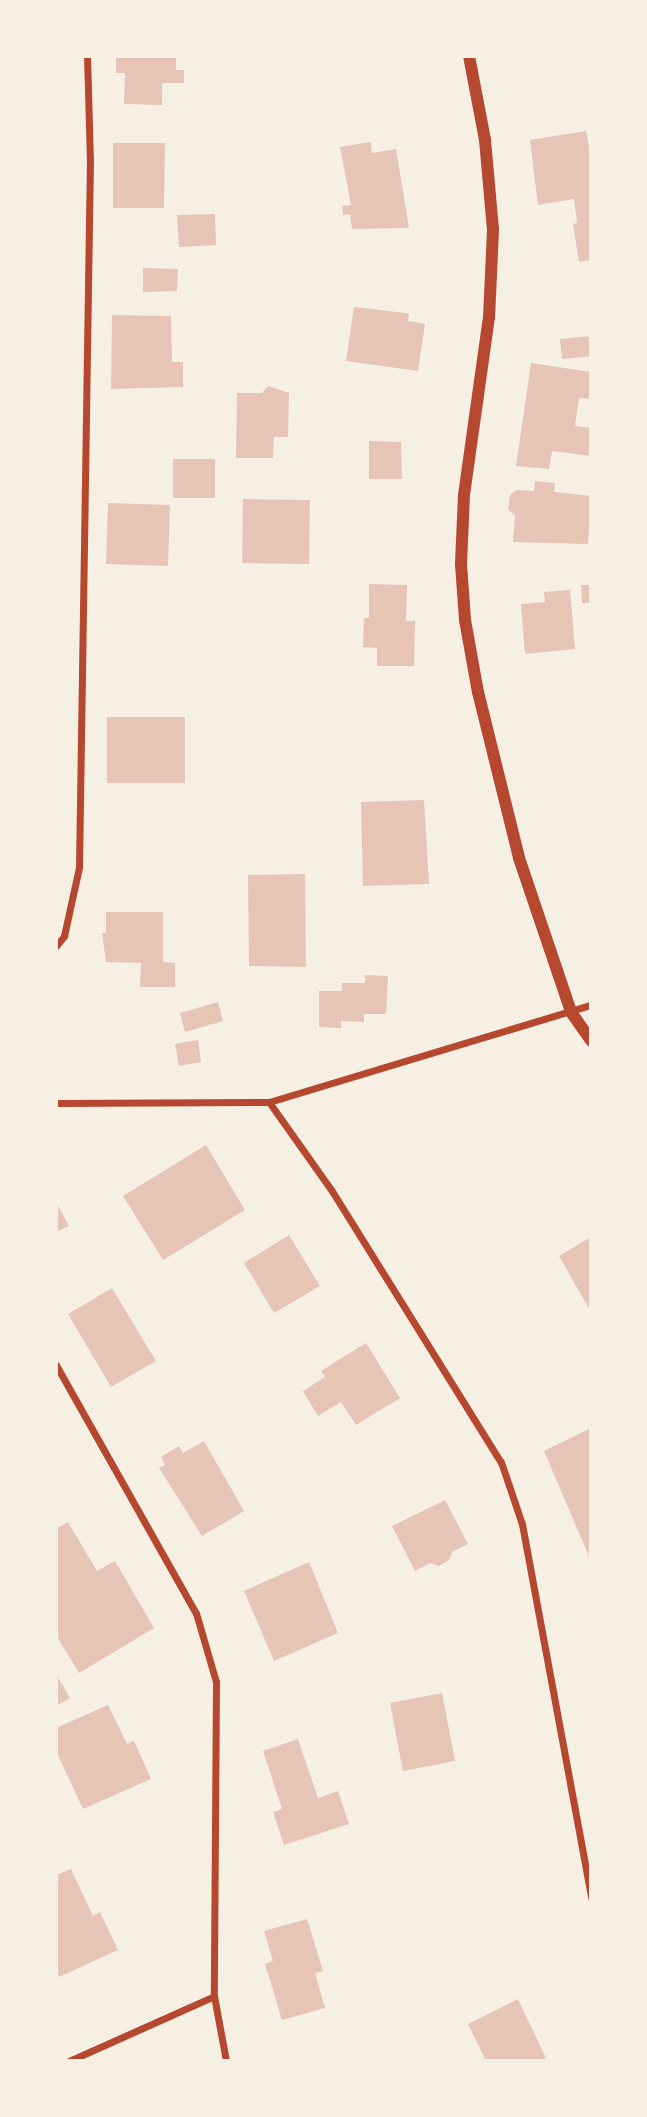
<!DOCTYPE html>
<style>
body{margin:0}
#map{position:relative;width:647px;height:2117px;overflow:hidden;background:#f6efe4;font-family:Mulish,sans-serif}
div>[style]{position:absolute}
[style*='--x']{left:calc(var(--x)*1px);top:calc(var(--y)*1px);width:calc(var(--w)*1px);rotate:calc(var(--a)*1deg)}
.building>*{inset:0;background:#e6c5b7}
.minor>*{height:7px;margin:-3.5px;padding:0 3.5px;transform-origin:3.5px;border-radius:3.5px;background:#b5482f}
.tertiary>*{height:12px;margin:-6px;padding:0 6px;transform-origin:6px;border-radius:6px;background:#b5482f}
span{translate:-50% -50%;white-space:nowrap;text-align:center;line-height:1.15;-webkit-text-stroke:7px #f6efe4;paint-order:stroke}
.frame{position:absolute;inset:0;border:58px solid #f6efe4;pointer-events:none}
</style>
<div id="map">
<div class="building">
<div style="clip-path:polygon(116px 56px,176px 56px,176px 70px,184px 70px,184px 83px,162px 83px,162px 105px,124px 104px,125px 73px,116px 73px)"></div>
<div style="clip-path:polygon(586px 131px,591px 158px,591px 260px,579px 262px,573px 224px,577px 223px,574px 199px,538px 205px,530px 140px)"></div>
<div style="clip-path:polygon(371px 142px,372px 153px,396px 149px,409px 228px,352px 229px,350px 214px,343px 215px,342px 206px,351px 205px,340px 147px)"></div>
<div style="clip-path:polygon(113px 143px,165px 143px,164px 208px,113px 208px)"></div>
<div style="clip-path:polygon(215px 214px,216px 245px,179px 247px,177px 215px)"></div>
<div style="clip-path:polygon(143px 268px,178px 269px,177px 291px,143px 292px)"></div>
<div style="clip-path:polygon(354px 307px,406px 313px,409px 314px,408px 321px,425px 324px,418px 371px,346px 361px)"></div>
<div style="clip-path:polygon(112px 315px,171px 316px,172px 362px,183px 362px,183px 387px,111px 389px)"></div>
<div style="clip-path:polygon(591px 336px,591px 356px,562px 359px,560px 339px)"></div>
<div style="clip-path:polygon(531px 363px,591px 372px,591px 399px,579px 398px,575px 426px,591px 428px,591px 456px,552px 451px,549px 469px,516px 466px)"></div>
<div style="clip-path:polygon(268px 386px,289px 393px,288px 437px,274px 437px,273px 458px,236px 458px,237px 393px,262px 393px)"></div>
<div style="clip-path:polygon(369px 441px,401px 442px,402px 479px,369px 479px)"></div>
<div style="clip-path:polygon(173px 459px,215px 459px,215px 498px,173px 498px)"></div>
<div style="clip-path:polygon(535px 481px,555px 483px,554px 492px,591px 496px,588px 544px,513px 542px,515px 515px,508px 510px,510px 495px,517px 490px,534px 491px)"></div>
<div style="clip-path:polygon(243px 499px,310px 500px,309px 564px,242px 563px)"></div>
<div style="clip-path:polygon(108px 503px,170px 505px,168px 566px,106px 564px)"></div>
<div style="clip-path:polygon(369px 584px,407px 585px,406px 621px,415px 621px,414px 666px,377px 666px,377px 648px,363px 647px,364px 618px,369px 618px)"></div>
<div style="clip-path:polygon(581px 585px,591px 585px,591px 603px,582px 603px)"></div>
<div style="clip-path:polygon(570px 590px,575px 649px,525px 654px,521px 604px,545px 602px,544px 592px)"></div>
<div style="clip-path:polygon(107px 717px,185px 717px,185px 783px,107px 783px)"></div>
<div style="clip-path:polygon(424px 800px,429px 884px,363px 886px,361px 802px)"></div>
<div style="clip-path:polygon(305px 874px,306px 967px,249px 966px,248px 875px)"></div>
<div style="clip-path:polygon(106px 912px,163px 912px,163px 962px,175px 963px,175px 987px,140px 987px,141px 963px,106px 962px,102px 933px,106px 933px)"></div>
<div style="clip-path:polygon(365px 975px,388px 976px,386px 1014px,364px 1014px,364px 1022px,341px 1021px,341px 1028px,319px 1027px,319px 991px,342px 991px,342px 983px,365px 983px)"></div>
<div style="clip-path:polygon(218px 1002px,223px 1021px,185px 1032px,180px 1013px)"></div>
<div style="clip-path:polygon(198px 1040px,201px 1062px,179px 1066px,175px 1044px)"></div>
<div style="clip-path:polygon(206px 1145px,245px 1210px,163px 1260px,123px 1196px)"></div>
<div style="clip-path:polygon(56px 1202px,69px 1226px,56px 1232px)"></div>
<div style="clip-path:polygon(289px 1235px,320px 1286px,274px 1313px,244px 1263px)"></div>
<div style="clip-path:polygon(591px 1237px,591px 1312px,559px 1256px)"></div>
<div style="clip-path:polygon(112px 1288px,156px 1361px,111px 1387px,68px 1314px)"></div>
<div style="clip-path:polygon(366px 1343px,400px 1398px,356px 1425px,341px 1402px,318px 1416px,303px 1391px,325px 1377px,321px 1371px)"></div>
<div style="clip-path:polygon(591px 1428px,591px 1561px,544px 1451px)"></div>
<div style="clip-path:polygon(204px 1441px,244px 1511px,202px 1536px,159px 1468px,165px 1465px,161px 1457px,179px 1446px,183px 1453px)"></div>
<div style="clip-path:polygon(445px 1500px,468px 1544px,452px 1552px,449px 1560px,439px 1566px,430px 1563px,415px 1571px,392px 1526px)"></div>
<div style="clip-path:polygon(68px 1522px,97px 1571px,115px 1561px,154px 1628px,79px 1673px,56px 1635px,56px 1529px)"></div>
<div style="clip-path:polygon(309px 1562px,338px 1633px,274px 1661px,244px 1591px)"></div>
<div style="clip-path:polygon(56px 1674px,70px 1698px,56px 1706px)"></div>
<div style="clip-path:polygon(442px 1693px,455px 1761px,403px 1771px,390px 1703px)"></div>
<div style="clip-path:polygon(108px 1705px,127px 1744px,134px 1741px,151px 1779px,83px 1809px,56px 1751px,56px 1728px)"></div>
<div style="clip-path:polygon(298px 1739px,318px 1798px,338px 1791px,349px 1824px,284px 1845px,273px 1812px,282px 1809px,263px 1751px)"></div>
<div style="clip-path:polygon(71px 1869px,93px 1916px,100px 1912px,118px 1950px,59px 1977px,56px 1970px,56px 1875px)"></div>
<div style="clip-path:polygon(307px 1919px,323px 1971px,315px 1973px,325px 2008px,282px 2020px,265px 1964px,273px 1961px,264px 1931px)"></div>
<div style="clip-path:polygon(518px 1999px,546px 2058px,540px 2061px,486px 2061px,468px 2024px)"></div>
</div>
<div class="minor">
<div style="--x:56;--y:946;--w:13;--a:-51"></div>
<div style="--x:64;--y:936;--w:71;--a:-77.7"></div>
<div style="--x:79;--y:867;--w:705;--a:-89.11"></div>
<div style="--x:90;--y:162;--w:106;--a:-91.6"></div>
<div style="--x:269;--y:1102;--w:109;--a:54.7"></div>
<div style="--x:332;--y:1191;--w:319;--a:58.1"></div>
<div style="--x:501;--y:1462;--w:65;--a:71.3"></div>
<div style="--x:522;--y:1524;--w:380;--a:79.5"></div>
<div style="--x:56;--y:1103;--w:213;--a:-0.3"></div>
<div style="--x:269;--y:1102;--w:336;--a:-16.8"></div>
<div style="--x:56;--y:1365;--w:285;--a:60.6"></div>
<div style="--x:196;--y:1613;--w:72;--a:73.8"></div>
<div style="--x:216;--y:1682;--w:314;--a:90.4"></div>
<div style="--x:214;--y:1996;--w:66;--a:79.5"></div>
<div style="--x:69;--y:2061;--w:159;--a:-24.1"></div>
</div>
<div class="tertiary">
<div style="--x:469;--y:56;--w:86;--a:79.2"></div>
<div style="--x:485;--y:140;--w:90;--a:84.9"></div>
<div style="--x:493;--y:230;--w:87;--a:92.6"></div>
<div style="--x:489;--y:317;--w:180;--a:98"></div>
<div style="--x:464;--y:495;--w:69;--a:92.5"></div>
<div style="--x:461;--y:564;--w:56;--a:85.9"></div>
<div style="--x:465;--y:620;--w:73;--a:79.8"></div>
<div style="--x:478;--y:692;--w:171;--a:76.1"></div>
<div style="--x:519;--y:858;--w:163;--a:71.3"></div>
<div style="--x:571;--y:1012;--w:35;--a:55"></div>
</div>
<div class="frame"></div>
</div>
